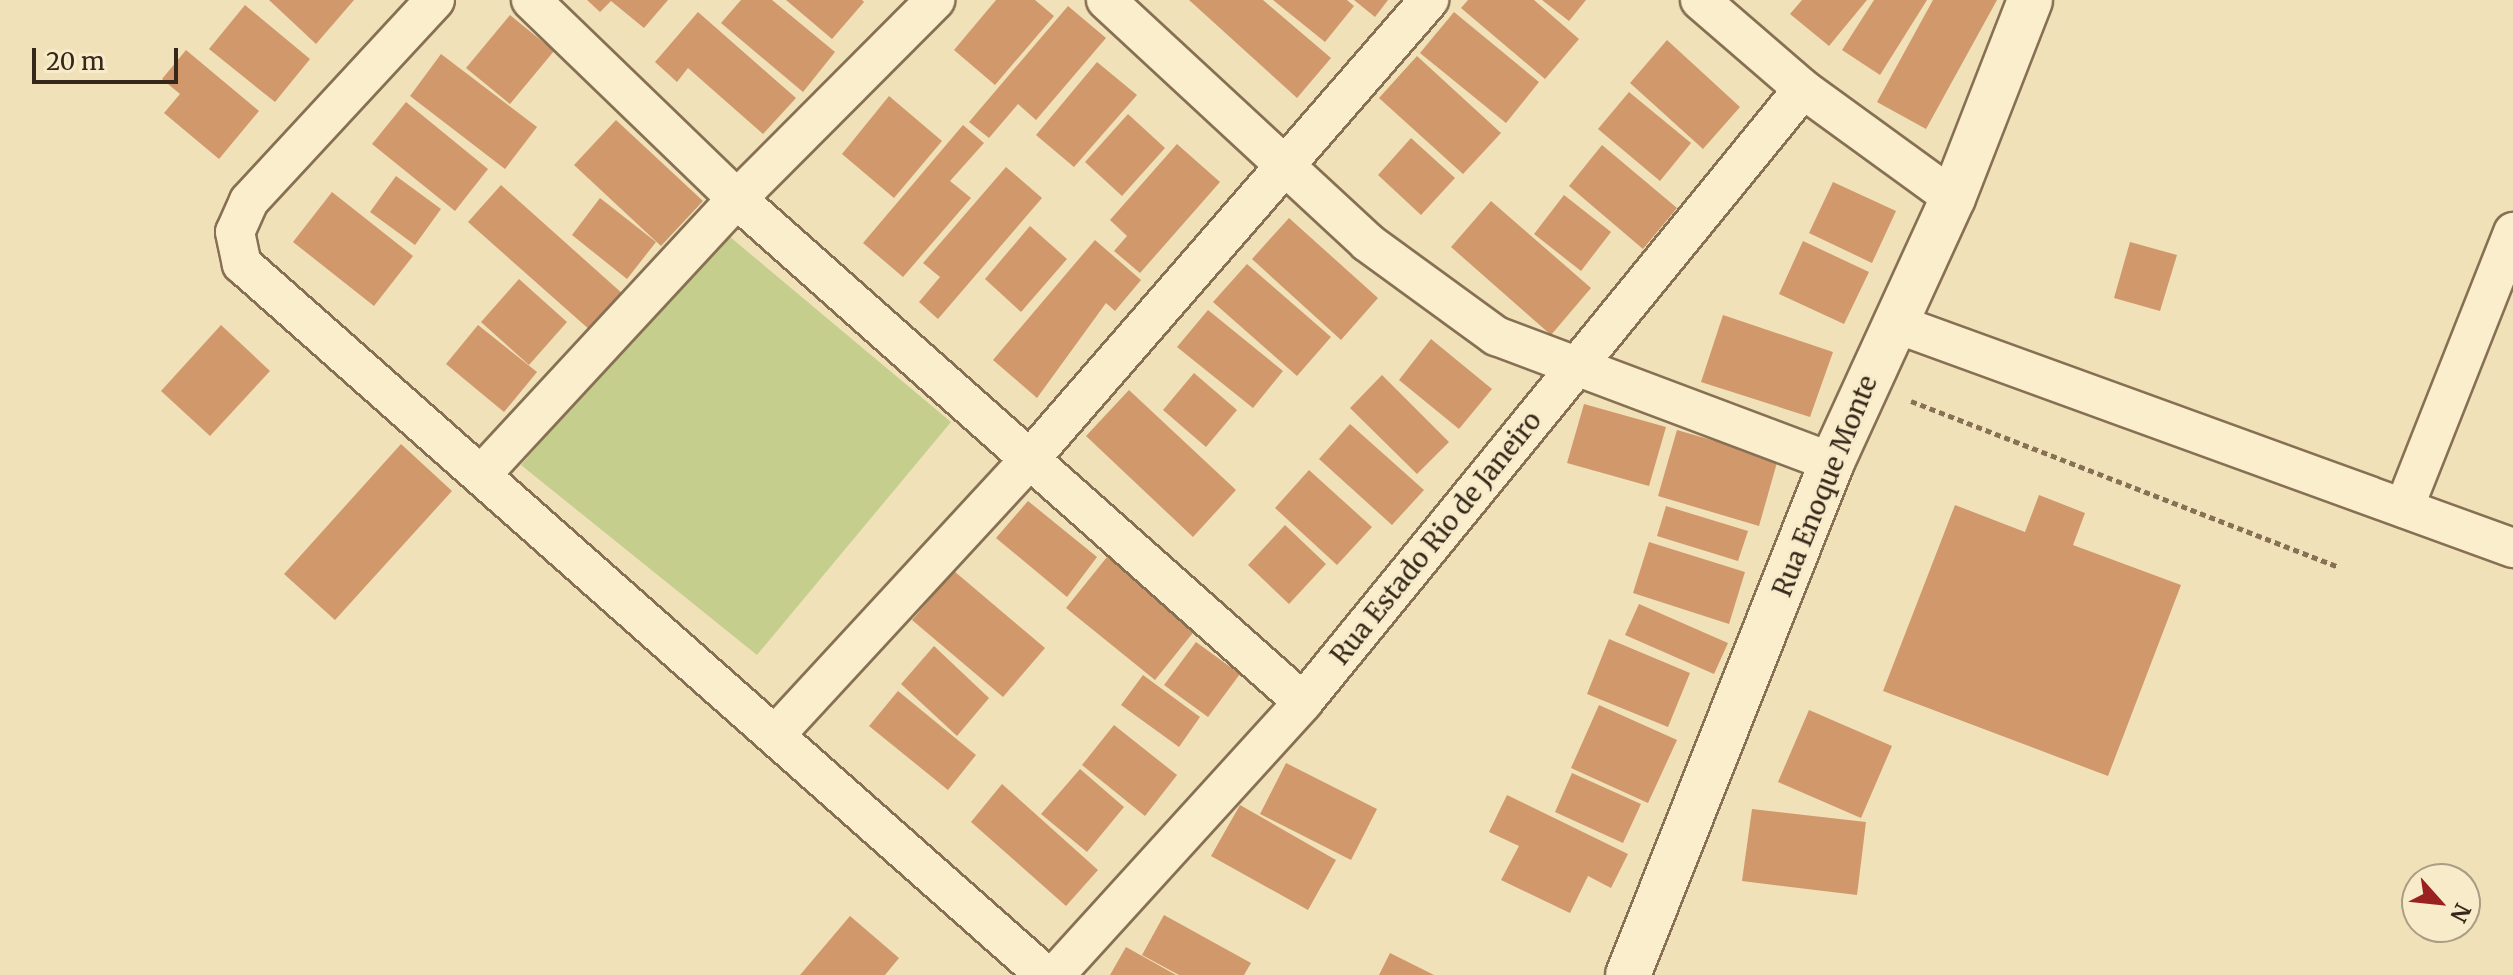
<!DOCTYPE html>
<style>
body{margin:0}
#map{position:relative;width:2513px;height:975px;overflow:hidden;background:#f0e1b9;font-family:Merriweather,serif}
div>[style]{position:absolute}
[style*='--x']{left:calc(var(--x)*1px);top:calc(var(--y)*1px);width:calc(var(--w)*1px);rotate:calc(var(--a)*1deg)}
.green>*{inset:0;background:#c5ce8d}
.building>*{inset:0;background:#d1986c}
.path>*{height:5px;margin-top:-2.5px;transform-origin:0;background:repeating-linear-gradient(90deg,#877053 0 6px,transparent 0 10px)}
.roads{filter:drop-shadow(2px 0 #877053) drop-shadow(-2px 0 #877053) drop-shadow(0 2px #877053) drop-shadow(0 -2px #877053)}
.street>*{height:38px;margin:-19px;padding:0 19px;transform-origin:19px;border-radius:19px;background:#fbeecc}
.secondary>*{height:44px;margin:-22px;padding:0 22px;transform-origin:22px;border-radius:22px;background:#fbeecc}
span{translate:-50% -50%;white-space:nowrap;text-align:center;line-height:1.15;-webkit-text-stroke:6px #f7ebc9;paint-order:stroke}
.street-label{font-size:26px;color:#352719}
.north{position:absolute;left:2401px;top:863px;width:80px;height:80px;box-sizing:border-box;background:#f7ebc9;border:2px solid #a99d83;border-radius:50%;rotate:117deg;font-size:22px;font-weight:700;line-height:32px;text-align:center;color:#352719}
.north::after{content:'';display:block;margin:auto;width:28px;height:36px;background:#992120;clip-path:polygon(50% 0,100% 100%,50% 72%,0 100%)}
.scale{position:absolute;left:32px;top:48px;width:146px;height:36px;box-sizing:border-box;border:4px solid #352719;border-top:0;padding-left:10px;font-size:24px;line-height:28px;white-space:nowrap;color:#352719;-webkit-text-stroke:6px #f7ebc9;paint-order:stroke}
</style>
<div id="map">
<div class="green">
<div style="clip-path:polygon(723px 231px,951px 422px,757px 655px,521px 465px)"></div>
</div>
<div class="building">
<div style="clip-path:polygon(269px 0,354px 0,316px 44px)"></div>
<div style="clip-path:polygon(587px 0,668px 0,644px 28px,611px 1px,600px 12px)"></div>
<div style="clip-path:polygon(741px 0,772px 0,835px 52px,803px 92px,721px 23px)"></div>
<div style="clip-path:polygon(786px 0,862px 0,864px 2px,832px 39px)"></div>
<div style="clip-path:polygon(996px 0,1035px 0,1054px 16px,995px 85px,954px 50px)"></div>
<div style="clip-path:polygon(1189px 0,1263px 0,1331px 58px,1297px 98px)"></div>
<div style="clip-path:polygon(1273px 0,1347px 0,1354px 6px,1325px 42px)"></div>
<div style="clip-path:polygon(1354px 0,1388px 0,1375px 17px)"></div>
<div style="clip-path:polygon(1468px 0,1534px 0,1579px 39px,1545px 79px,1461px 8px)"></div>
<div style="clip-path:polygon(1542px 0,1586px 0,1569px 21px)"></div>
<div style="clip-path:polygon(1802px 0,1867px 0,1829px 46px,1790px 14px)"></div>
<div style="clip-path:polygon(1874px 0,1927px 0,1880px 75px,1842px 50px)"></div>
<div style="clip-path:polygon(1933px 0,1997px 0,1926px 129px,1877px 102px)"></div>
<div style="clip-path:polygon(245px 5px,310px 59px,275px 102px,209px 49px)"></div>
<div style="clip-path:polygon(1068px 6px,1106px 38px,1036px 120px,1018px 104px,989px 138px,969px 122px)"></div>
<div style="clip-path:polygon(698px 12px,796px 98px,763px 134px,688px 68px,677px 82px,655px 62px)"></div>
<div style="clip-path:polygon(1454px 12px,1539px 82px,1506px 123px,1420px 53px)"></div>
<div style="clip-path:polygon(510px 15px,554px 51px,510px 104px,466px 68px)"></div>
<div style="clip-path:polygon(1667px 40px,1740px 107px,1703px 149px,1630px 83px)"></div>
<div style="clip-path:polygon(186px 50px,259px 111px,219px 159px,164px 113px,180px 94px,162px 79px)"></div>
<div style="clip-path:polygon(441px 54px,537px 127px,505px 169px,410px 96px)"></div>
<div style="clip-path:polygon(1417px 56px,1501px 133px,1463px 174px,1379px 98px)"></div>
<div style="clip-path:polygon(1097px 62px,1137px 95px,1074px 167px,1036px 135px)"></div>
<div style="clip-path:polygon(1629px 92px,1691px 143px,1660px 181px,1598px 129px)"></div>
<div style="clip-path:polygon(889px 96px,942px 141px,894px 198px,842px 154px)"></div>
<div style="clip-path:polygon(406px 102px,488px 169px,455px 211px,372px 144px)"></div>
<div style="clip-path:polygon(1128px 114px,1165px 148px,1122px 196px,1085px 162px)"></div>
<div style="clip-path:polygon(616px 120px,703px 201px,661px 246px,574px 165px)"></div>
<div style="clip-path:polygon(963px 125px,984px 143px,950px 181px,971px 198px,903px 277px,863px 243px)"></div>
<div style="clip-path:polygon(1411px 138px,1455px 178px,1421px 215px,1378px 175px)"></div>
<div style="clip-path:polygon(1177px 144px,1220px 182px,1140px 273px,1114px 251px,1127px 236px,1110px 220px)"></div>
<div style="clip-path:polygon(1602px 145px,1677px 208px,1643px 249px,1569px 186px)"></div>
<div style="clip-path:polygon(1006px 167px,1042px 198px,938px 319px,919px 302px,940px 277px,923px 263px)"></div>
<div style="clip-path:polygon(396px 176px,441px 209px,415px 245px,370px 212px)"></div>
<div style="clip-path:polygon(1833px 182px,1896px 211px,1872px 263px,1809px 233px)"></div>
<div style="clip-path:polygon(501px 185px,624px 295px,591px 331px,468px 222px)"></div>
<div style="clip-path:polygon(332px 192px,413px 256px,374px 306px,293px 242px)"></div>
<div style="clip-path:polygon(1564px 195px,1611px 232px,1581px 271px,1534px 234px)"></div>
<div style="clip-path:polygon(600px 198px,656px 242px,627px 279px,572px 235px)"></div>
<div style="clip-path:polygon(1491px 201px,1591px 288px,1551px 335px,1451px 247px)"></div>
<div style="clip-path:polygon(1289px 218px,1378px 298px,1341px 340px,1252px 259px)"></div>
<div style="clip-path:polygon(1030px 226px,1067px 259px,1021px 312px,985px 279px)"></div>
<div style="clip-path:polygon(1095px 240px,1141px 280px,1115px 311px,1106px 303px,1037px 398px,993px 360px)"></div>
<div style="clip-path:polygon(1803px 241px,1869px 272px,1844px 324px,1779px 294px)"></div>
<div style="clip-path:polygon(2130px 242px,2177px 255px,2160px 311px,2114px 298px)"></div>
<div style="clip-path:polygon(1247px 264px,1331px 337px,1297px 376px,1213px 302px)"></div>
<div style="clip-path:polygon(519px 279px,567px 322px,529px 365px,481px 322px)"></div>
<div style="clip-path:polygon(1208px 310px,1283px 371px,1253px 408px,1177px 347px)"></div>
<div style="clip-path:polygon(1723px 315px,1833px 352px,1810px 417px,1701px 382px)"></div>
<div style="clip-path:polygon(221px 325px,270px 371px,210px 436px,161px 391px)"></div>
<div style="clip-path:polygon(478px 325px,537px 372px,504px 412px,446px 364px)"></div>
<div style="clip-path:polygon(1431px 339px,1492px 389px,1459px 429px,1399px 380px)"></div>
<div style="clip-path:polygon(1194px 373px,1237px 410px,1206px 447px,1163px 410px)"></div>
<div style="clip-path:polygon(1382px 375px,1449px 442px,1417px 474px,1350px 408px)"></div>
<div style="clip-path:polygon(1129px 390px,1236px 490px,1193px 537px,1086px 436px)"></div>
<div style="clip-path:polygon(1584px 404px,1666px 427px,1649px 486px,1567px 463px)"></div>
<div style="clip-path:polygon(1350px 424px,1424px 490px,1392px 525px,1319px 459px)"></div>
<div style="clip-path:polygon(1677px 430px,1778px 459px,1759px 526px,1658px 496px)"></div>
<div style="clip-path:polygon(401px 444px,452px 491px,335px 620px,284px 574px)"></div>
<div style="clip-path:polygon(1309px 470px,1372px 527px,1337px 565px,1275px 508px)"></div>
<div style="clip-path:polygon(2039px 495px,2085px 513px,2073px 545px,2181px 585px,2108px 776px,1883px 691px,1955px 505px,2025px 532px)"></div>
<div style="clip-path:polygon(1028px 501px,1097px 557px,1067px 597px,996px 538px)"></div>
<div style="clip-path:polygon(1666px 506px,1748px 531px,1738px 561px,1657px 536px)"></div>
<div style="clip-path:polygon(1285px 525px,1326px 564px,1289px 604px,1248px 565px)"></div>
<div style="clip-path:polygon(1649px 542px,1745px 572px,1729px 624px,1633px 593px)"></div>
<div style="clip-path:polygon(1111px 552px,1200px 624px,1155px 680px,1066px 608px)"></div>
<div style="clip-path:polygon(954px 571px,1045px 648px,1003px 697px,912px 620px)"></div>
<div style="clip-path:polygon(1639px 604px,1728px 643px,1714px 674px,1625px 635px)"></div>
<div style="clip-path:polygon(1609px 639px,1690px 673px,1668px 727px,1587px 694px)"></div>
<div style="clip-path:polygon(1196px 642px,1240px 674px,1208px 717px,1164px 685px)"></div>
<div style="clip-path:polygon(934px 646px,989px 698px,957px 736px,901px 684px)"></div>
<div style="clip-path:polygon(1143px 675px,1200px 717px,1179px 747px,1121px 705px)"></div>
<div style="clip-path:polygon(898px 691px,976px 755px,948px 790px,869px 726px)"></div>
<div style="clip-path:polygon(1599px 705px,1677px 740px,1648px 803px,1571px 768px)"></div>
<div style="clip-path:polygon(1809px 710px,1892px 746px,1861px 818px,1778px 782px)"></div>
<div style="clip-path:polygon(1114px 725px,1177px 775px,1145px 816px,1082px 765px)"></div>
<div style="clip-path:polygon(1286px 763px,1377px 809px,1351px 860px,1260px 814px)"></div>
<div style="clip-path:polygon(1080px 769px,1124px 807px,1087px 852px,1041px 814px)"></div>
<div style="clip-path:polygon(1572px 773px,1641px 804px,1623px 843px,1555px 812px)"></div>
<div style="clip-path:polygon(1002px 784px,1098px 870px,1066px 906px,971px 822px)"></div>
<div style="clip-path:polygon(1507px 795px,1628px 854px,1611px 888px,1588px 876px,1570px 913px,1501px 880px,1519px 846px,1489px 832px)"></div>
<div style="clip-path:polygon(1240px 805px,1336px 860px,1308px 910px,1211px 856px)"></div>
<div style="clip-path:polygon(1752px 809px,1866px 822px,1857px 895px,1742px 881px)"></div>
<div style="clip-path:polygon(1164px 915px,1251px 963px,1244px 975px,1179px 975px,1142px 955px)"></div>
<div style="clip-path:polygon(850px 916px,899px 958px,885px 975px,800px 975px)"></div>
<div style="clip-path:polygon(1126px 947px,1176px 975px,1110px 975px)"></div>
<div style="clip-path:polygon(1390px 953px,1434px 975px,1379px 975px)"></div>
</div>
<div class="path">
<div style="--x:1911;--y:401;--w:458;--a:21.2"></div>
</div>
<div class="roads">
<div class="street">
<div style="--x:435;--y:0;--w:274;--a:132.8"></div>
<div style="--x:249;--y:201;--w:34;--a:114"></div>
<div style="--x:235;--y:232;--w:33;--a:78"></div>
<div style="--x:242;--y:264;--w:1073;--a:41.52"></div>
<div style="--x:531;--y:0;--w:286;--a:44"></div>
<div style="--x:737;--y:199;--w:757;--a:41.63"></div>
<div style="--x:1106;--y:0;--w:356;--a:42.8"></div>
<div style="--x:1367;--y:242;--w:160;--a:36.1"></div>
<div style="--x:1496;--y:336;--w:359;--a:20.6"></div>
<div style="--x:1700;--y:0;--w:136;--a:40.8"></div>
<div style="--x:1803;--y:89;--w:185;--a:36"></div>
<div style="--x:1894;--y:323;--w:659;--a:19.98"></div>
<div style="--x:481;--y:475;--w:376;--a:-47.2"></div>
<div style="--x:737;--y:199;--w:281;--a:-45.1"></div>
<div style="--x:2404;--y:508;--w:297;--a:-68.4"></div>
<div style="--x:778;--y:732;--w:370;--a:-47.3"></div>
<div style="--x:1029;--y:460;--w:610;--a:-48.99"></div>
<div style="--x:1055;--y:975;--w:369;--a:-47.7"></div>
<div style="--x:1303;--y:702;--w:791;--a:-50.8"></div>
</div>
<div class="secondary">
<div style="--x:1628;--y:975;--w:552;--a:-68.31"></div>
<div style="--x:1832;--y:462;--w:290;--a:-65.4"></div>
<div style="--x:1953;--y:198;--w:212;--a:-68.7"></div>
</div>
</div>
<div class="street-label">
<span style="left:1825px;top:486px;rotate:-68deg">Rua Enoque Monte</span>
<span style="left:1436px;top:538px;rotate:-51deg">Rua Estado Rio de Janeiro</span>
</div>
<div class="north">N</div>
<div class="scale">20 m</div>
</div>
